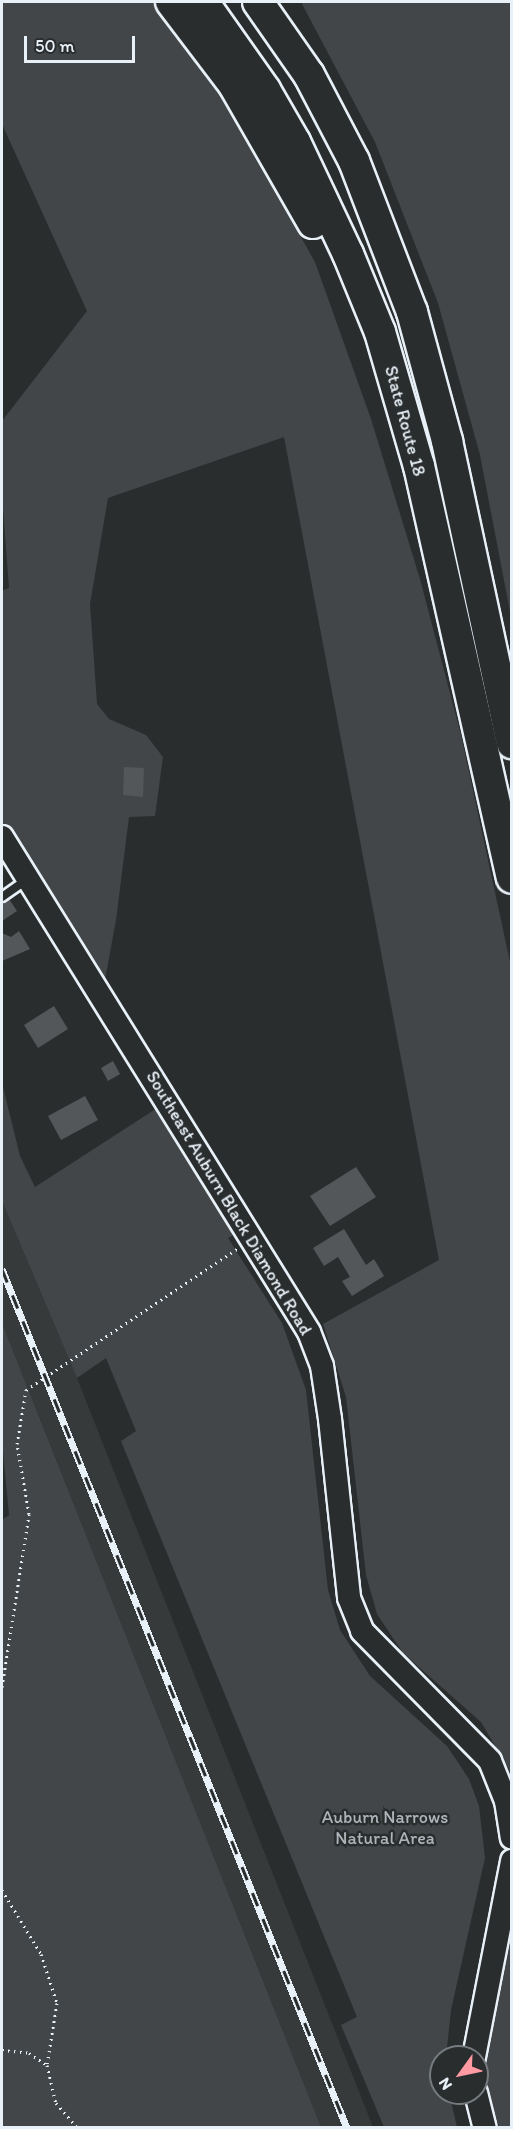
<!DOCTYPE html>
<style>
body{margin:0}
#map{position:relative;width:513px;height:2129px;overflow:hidden;background:#2a2d2e;font-family:Itim,sans-serif}
div>[style]{position:absolute}
[style*='--x']{left:calc(var(--x)*1px);top:calc(var(--y)*1px);width:calc(var(--w)*1px);rotate:calc(var(--a)*1deg)}
.built>*{inset:0;background:#363a3b}
.green>*{inset:0;background:#424648}
.building>*{inset:0;background:#535759}
.path>*{height:3px;margin-top:-1.5px;transform-origin:0;background:repeating-linear-gradient(90deg,#e8f1f8 0 1.5px,transparent 0 6px)}
.roads{filter:drop-shadow(2px 0 #e8f1f8) drop-shadow(-2px 0 #e8f1f8) drop-shadow(0 2px #e8f1f8) drop-shadow(0 -2px #e8f1f8)}
.lane>*{height:8px;margin:-4px;padding:0 4px;transform-origin:4px;border-radius:4px;background:#2a2d2e}
.secondary>*{height:22px;margin:-11px;padding:0 11px;transform-origin:11px;border-radius:11px;background:#2a2d2e}
.highway>*{height:30px;margin:-15px;padding:0 15px;transform-origin:15px;border-radius:15px;background:#2a2d2e}
.rail>*{height:7px;margin-top:-3.5px;transform-origin:0;background:repeating-linear-gradient(90deg,#2a2d2e 0 14px,#e8f1f8 0 28px);box-sizing:border-box;border-block:2px solid #e8f1f8}
span{translate:-50% -50%;white-space:nowrap;text-align:center;line-height:1.15;-webkit-text-stroke:5px #2a2d2e;paint-order:stroke}
.street-label{font-size:18px;color:#e8f1f8}
.park-label{font-size:18px;color:#aeb5ba}
.frame{position:absolute;inset:0;border:3px solid #e8f1f8;pointer-events:none}
.north{position:absolute;left:429px;top:2045px;width:60px;height:60px;box-sizing:border-box;background:#2a2d2e;border:2px solid #767b7f;border-radius:50%;rotate:237deg;font-size:16px;font-weight:700;line-height:24px;text-align:center;color:#e8f1f8}
.north::after{content:'';display:block;margin:auto;width:21px;height:27px;background:#ff9aa2;clip-path:polygon(50% 0,100% 100%,50% 72%,0 100%)}
.scale{position:absolute;left:24px;top:36px;width:111px;height:27px;box-sizing:border-box;border:3px solid #e8f1f8;border-top:0;padding-left:8px;font-size:18px;line-height:21px;white-space:nowrap;color:#e8f1f8;-webkit-text-stroke:4px #2a2d2e;paint-order:stroke}
</style>
<div id="map">
<div class="built">
<div style="clip-path:polygon(2px 1201px,77px 1378px,373px 2127px,321px 2127px,2px 1323px)"></div>
</div>
<div class="green">
<div style="clip-path:polygon(2px 2px,157px 2px,211px 77px,315px 262px,371px 419px,420px 579px,461px 735px,512px 971px,511px 1773px,481px 1722px,403px 1653px,377px 1614px,366px 1575px,346px 1397px,323px 1324px,439px 1260px,284px 437px,108px 498px,90px 604px,97px 704px,109px 719px,146px 735px,163px 757px,155px 816px,129px 817px,116px 920px,102px 996px,2px 826px,2px 591px,9px 588px,2px 495px,2px 421px,87px 311px,2px 124px)"></div>
<div style="clip-path:polygon(301px 2px,511px 2px,511px 617px,480px 455px,438px 303px,375px 142px)"></div>
<div style="clip-path:polygon(2px 1083px,20px 1156px,35px 1187px,168px 1101px,246px 1227px,228px 1238px,282px 1323px,306px 1390px,328px 1590px,340px 1630px,370px 1676px,447px 1746px,469px 1779px,479px 1806px,485px 1858px,451px 2010px,446px 2057px,441px 2057px,441px 2093px,449px 2093px,457px 2127px,384px 2127px,341px 2025px,357px 2017px,121px 1441px,136px 1431px,106px 1358px,77px 1378px,2px 1201px)"></div>
<div style="clip-path:polygon(2px 1323px,38px 1414px,321px 2127px,2px 2127px,2px 1520px,9px 1515px,2px 1441px)"></div>
<div style="clip-path:polygon(511px 1929px,511px 2127px,499px 2127px,488px 2093px,485px 2056px)"></div>
</div>
<div class="building">
<div style="clip-path:polygon(124px 767px,144px 768px,143px 797px,123px 795px)"></div>
<div style="clip-path:polygon(9px 899px,17px 911px,2px 921px,2px 904px)"></div>
<div style="clip-path:polygon(19px 931px,30px 949px,2px 961px,2px 933px,11px 937px)"></div>
<div style="clip-path:polygon(54px 1006px,68px 1029px,38px 1048px,24px 1025px)"></div>
<div style="clip-path:polygon(113px 1061px,120px 1074px,108px 1081px,101px 1068px)"></div>
<div style="clip-path:polygon(85px 1096px,98px 1120px,61px 1140px,48px 1116px)"></div>
<div style="clip-path:polygon(356px 1167px,376px 1197px,330px 1226px,310px 1196px)"></div>
<div style="clip-path:polygon(344px 1229px,366px 1265px,374px 1259px,384px 1276px,352px 1296px,342px 1281px,350px 1277px,338px 1257px,324px 1266px,313px 1248px)"></div>
</div>
<div class="path">
<div style="--x:2;--y:1687;--w:175;--a:-81.1"></div>
<div style="--x:29;--y:1514;--w:71;--a:-99.7"></div>
<div style="--x:17;--y:1444;--w:55;--a:-80.5"></div>
<div style="--x:26;--y:1390;--w:255;--a:-33.8"></div>
<div style="--x:2;--y:1890;--w:75;--a:58.6"></div>
<div style="--x:41;--y:1954;--w:52;--a:71.9"></div>
<div style="--x:57;--y:2003;--w:63;--a:99.2"></div>
<div style="--x:47;--y:2065;--w:39;--a:77"></div>
<div style="--x:56;--y:2103;--w:33;--a:49"></div>
<div style="--x:2;--y:2050;--w:27;--a:6"></div>
<div style="--x:29;--y:2053;--w:22;--a:34"></div>
</div>
<div class="roads">
<div class="lane">
<div style="--x:2;--y:897;--w:32;--a:-35"></div>
</div>
<div class="secondary">
<div style="--x:2;--y:837;--w:582;--a:58.19"></div>
<div style="--x:309;--y:1332;--w:36;--a:69"></div>
<div style="--x:322;--y:1366;--w:54;--a:81.4"></div>
<div style="--x:330;--y:1419;--w:180;--a:83.9"></div>
<div style="--x:349;--y:1598;--w:35;--a:68"></div>
<div style="--x:362;--y:1631;--w:182;--a:45.4"></div>
<div style="--x:490;--y:1761;--w:43;--a:68.2"></div>
<div style="--x:506;--y:1801;--w:37;--a:81"></div>
<div style="--x:474;--y:2057;--w:200;--a:-79"></div>
<div style="--x:476;--y:2093;--w:36;--a:76"></div>
</div>
<div class="highway">
<div style="--x:171;--y:2;--w:104;--a:52.8"></div>
<div style="--x:234;--y:85;--w:159;--a:60.2"></div>
<div style="--x:203;--y:2;--w:108;--a:54.8"></div>
<div style="--x:265;--y:90;--w:60;--a:60"></div>
<div style="--x:295;--y:142;--w:124;--a:64.7"></div>
<div style="--x:348;--y:254;--w:84;--a:67.7"></div>
<div style="--x:380;--y:332;--w:140;--a:73.8"></div>
<div style="--x:419;--y:466;--w:422;--a:77.3"></div>
<div style="--x:258;--y:2;--w:89;--a:55.1"></div>
<div style="--x:309;--y:75;--w:97;--a:62.4"></div>
<div style="--x:354;--y:161;--w:162;--a:69"></div>
<div style="--x:412;--y:312;--w:134;--a:74.8"></div>
<div style="--x:447;--y:441;--w:309;--a:77.9"></div>
</div>
</div>
<div class="rail">
<div style="--x:2;--y:1269;--w:926;--a:68.12"></div>
</div>
<div class="street-label">
<span style="left:405px;top:421px;rotate:75deg">State Route 18</span>
<span style="left:229px;top:1203px;rotate:59deg">Southeast Auburn Black Diamond Road</span>
</div>
<div class="park-label">
<span style="left:385px;top:1828px">Auburn Narrows<br>Natural Area</span>
</div>
<div class="frame"></div>
<div class="north">N</div>
<div class="scale">50 m</div>
</div>
